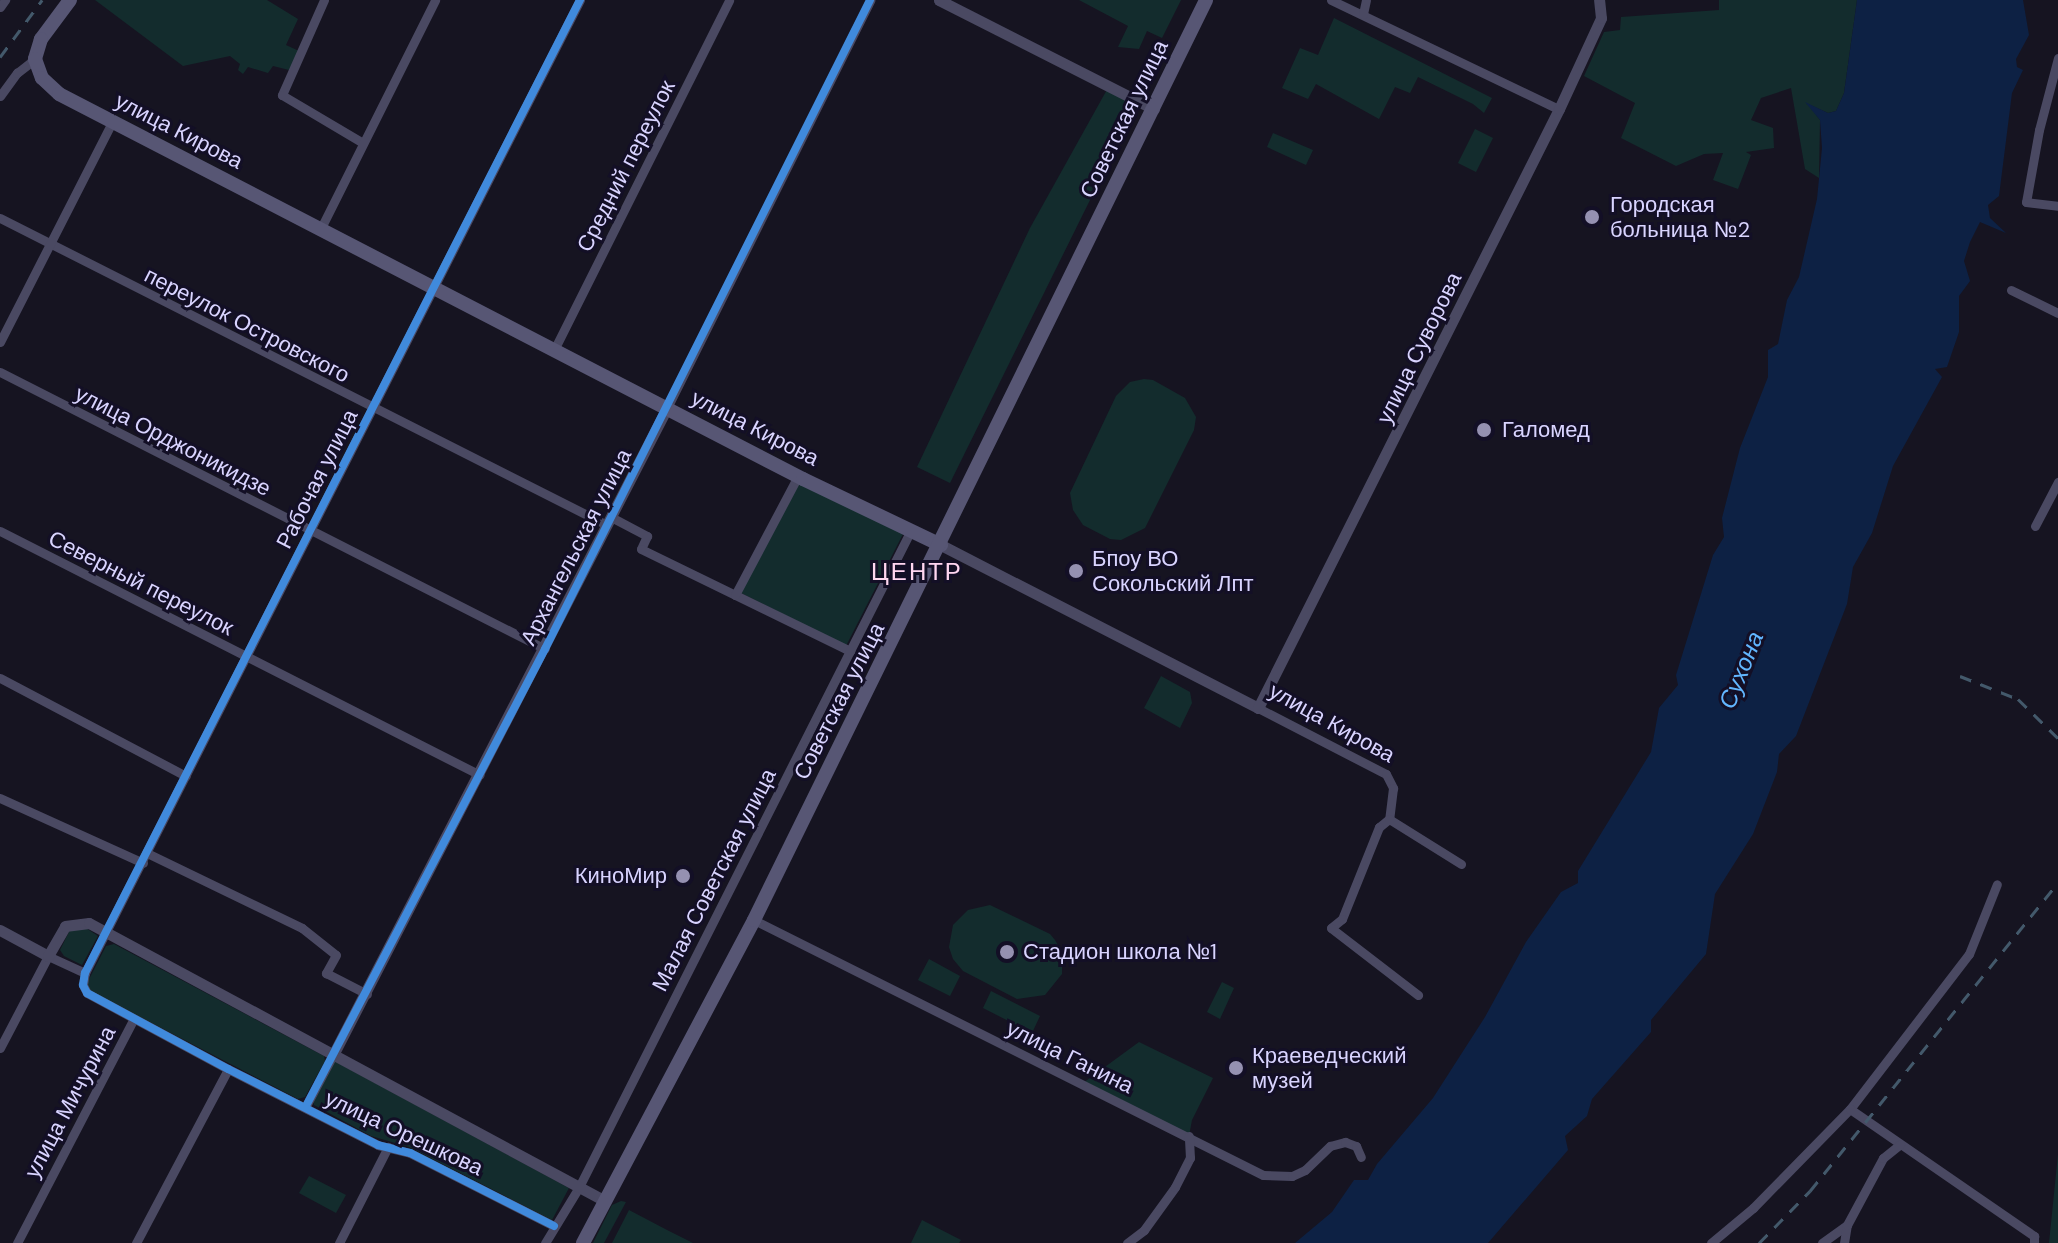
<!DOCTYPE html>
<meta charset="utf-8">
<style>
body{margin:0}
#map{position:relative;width:2058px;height:1243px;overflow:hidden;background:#161421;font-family:"DM Sans",sans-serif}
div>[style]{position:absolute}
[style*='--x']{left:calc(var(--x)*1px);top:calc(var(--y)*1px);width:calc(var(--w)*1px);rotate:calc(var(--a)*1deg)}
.green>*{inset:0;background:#132c2d}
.water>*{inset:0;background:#0d2144}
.minor>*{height:9px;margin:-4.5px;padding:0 4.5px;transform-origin:4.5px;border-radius:4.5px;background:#4a4962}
.tertiary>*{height:11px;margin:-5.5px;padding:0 5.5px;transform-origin:5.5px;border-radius:5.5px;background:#4a4962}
.secondary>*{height:14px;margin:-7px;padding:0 7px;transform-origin:7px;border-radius:7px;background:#575674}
.rail>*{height:3px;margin-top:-1.5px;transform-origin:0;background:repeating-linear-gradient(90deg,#43596b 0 12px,transparent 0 22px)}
.cycleway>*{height:8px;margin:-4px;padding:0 4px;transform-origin:4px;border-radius:4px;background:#408adc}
.dots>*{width:22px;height:22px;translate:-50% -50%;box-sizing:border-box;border:4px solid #130f26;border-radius:50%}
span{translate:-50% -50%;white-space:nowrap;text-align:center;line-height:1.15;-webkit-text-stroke:6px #130f26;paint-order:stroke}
.street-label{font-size:22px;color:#d9d4ff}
.poi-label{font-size:22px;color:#d9d4ff}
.left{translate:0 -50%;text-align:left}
.right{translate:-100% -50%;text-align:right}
.neighbourhood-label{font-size:24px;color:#ffd6f0;letter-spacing:2px}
.water-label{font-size:24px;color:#62b6ff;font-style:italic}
</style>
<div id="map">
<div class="green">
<div style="clip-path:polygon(95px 0,267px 0,298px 19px,286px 45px,299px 51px,289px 70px,273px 66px,268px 73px,248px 67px,243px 74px,238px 70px,240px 64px,230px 56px,183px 66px)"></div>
<div style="clip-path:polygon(1079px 0,1181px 0,1162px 38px,1147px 31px,1139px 49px,1118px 47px,1128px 26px)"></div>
<div style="clip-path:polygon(1719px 0,1857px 0,1844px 93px,1836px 111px,1828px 113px,1808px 104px,1820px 120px,1819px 178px,1805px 169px,1791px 88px,1761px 98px,1751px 120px,1773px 128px,1774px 148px,1746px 152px,1751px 155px,1738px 189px,1713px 180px,1723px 153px,1704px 154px,1676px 166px,1621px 138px,1635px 103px,1584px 76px,1604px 32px,1620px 30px,1621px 17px,1719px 10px)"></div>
<div style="clip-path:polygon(1334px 18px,1492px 98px,1484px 113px,1473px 104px,1418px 77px,1410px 93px,1395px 87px,1379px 119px,1316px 84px,1308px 99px,1282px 88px,1300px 48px,1318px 55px)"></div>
<div style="clip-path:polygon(1109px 86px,1139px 101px,950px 483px,917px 467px,1030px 228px)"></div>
<div style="clip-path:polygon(1475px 129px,1493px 138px,1476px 172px,1458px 163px)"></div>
<div style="clip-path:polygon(1273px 133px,1313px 150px,1306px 165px,1267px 147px)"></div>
<div style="clip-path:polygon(1144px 379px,1153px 380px,1185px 398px,1196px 417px,1194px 430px,1145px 528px,1121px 540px,1110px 539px,1083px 525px,1073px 510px,1070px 493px,1116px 396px,1130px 382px)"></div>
<div style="clip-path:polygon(799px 482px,904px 532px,846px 646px,739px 592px)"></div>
<div style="clip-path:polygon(1161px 676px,1190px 692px,1192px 703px,1180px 728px,1144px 708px)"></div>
<div style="clip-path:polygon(990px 905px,1050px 934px,1055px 940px,1062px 952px,1062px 974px,1045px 995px,1017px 999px,963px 971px,953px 959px,949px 947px,953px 925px,968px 910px)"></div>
<div style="clip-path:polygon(80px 924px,98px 936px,82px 965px,64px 956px,60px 950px,72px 926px)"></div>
<div style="clip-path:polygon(114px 944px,324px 1056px,325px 1061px,305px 1097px,298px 1099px,88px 990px,87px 983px,106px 946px)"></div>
<div style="clip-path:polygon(929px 959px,960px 976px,950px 996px,918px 980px)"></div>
<div style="clip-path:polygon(1222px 982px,1234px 988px,1220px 1019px,1207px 1012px)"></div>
<div style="clip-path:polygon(991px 991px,1040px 1016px,1032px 1033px,983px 1008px)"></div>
<div style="clip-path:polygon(1139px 1042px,1213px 1078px,1192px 1120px,1189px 1136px,1083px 1083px)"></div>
<div style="clip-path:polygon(334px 1061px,569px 1188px,552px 1220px,409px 1147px,371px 1136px,314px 1105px,313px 1100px)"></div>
<div style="clip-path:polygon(2058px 1154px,2058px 1243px,2049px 1243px)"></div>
<div style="clip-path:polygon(309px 1176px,346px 1195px,336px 1213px,299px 1193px)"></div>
<div style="clip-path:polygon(621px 1201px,626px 1202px,604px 1243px,593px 1243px,612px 1205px)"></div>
<div style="clip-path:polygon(629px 1210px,669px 1231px,693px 1243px,612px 1243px)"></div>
<div style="clip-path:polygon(922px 1220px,961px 1240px,959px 1243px,911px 1243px)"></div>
</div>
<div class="water">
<div style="clip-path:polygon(1857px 0,2023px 0,2029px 35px,2016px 59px,2017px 67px,2023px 70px,2012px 93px,1999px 196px,1988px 205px,1990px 218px,2006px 233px,1980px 222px,1970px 242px,1964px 261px,1970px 281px,1959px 296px,1959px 332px,1947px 367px,1935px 369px,1942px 377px,1893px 466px,1872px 533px,1853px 567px,1847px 604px,1796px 736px,1779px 754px,1777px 772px,1753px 834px,1715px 894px,1706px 954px,1651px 1020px,1651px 1032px,1592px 1099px,1587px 1116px,1565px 1136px,1568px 1150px,1488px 1243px,1295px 1243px,1332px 1212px,1354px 1180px,1368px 1180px,1377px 1164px,1433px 1098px,1485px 1017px,1526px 942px,1561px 892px,1578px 883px,1578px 871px,1651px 752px,1659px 708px,1678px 685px,1676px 675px,1713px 555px,1724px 537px,1722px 518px,1740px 448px,1768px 377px,1768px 350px,1778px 344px,1787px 300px,1799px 277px,1817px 199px,1822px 148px,1820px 120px,1805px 102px,1828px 113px,1836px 111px,1844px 93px)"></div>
</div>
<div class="minor">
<div style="--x:324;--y:0;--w:104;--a:113.9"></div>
<div style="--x:282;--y:95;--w:94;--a:30.7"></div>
<div style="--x:1331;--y:0;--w:253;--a:25.6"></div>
<div style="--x:0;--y:7;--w:9;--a:-54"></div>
<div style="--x:1363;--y:14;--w:14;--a:-78"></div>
<div style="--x:2058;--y:58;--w:74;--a:104.8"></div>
<div style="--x:2039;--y:130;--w:73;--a:100.2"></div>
<div style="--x:2026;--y:202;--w:32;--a:7"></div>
<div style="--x:0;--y:96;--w:29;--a:-54"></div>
<div style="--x:17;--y:73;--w:23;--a:-38"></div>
<div style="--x:0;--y:218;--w:680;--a:26.83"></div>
<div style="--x:321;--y:228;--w:255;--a:-63.4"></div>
<div style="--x:2011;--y:290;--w:52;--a:26.1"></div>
<div style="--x:0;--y:342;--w:247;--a:-63"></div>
<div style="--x:555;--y:348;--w:389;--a:-63.4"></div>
<div style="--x:0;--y:372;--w:611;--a:26.94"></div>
<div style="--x:667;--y:408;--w:456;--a:-63.5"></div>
<div style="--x:611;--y:517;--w:41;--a:27.8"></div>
<div style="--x:647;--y:536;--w:14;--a:115"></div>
<div style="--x:641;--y:549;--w:233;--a:26"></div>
<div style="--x:2035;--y:526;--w:50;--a:-62.4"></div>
<div style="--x:0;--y:531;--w:538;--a:26.95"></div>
<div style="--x:735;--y:595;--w:135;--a:-62.1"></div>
<div style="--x:0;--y:678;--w:210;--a:27.8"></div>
<div style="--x:1258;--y:708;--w:144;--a:27.3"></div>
<div style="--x:1386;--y:774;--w:16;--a:63"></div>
<div style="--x:1393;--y:788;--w:31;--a:97"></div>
<div style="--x:0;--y:798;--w:157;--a:24.4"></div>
<div style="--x:1389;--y:819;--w:13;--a:141"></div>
<div style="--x:1379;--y:827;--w:99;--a:111.9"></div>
<div style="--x:1342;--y:919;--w:14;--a:141"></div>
<div style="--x:1331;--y:928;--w:110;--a:37.6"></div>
<div style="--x:1389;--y:819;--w:85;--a:32"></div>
<div style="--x:147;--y:853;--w:172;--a:25.8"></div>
<div style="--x:302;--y:928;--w:43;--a:38.5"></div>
<div style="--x:336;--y:955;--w:21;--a:119"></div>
<div style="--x:326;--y:973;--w:46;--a:27.1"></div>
<div style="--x:754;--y:920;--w:569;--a:26.61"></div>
<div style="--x:1263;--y:1175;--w:29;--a:2"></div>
<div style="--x:1292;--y:1176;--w:14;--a:-25"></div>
<div style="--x:1305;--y:1170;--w:35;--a:-44"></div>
<div style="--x:1330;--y:1146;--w:16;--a:-15"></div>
<div style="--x:1345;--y:1142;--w:12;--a:20"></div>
<div style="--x:1356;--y:1146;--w:12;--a:66"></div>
<div style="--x:0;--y:1048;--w:104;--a:-62.4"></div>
<div style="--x:48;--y:956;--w:41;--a:24.7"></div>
<div style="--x:306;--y:1106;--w:58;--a:-62.1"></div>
<div style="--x:1850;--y:1109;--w:195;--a:-52.5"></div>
<div style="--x:1969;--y:954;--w:75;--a:-68.2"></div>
<div style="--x:554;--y:1226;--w:161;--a:-153.1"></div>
<div style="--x:410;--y:1153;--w:33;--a:-166"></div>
<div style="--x:378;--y:1145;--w:168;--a:-153.1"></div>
<div style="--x:228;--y:1069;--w:160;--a:-151.7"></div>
<div style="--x:87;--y:993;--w:9;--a:-117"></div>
<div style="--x:83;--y:985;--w:12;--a:-81"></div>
<div style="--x:85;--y:973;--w:1092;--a:-63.04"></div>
<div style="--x:17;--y:1243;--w:251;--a:-62.5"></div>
<div style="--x:136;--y:1243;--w:197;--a:-62.1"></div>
<div style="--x:339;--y:1243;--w:108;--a:-63"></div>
<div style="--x:545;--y:1243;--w:66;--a:-58.7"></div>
<div style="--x:579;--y:1187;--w:736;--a:-63.19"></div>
<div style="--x:1127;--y:1243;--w:21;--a:-37"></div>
<div style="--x:1144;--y:1230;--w:53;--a:-54.2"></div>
<div style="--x:1175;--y:1187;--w:33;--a:-63"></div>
<div style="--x:1190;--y:1158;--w:22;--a:-93"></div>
<div style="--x:1711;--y:1243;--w:55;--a:-39.8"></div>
<div style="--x:1753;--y:1208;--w:139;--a:-45.6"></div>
<div style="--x:1850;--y:1109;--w:224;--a:34.6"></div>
<div style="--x:2034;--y:1236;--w:7;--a:90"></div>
<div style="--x:1822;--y:1243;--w:31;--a:-36"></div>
<div style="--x:1844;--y:1243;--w:18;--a:-81"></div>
<div style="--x:1847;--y:1225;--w:76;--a:-61.8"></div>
<div style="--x:1883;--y:1158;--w:22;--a:-39"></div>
</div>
<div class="tertiary">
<div style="--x:939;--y:0;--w:241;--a:26.9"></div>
<div style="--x:941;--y:545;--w:356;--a:27.2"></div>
<div style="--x:1258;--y:708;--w:670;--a:-63.32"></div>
<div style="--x:1559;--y:109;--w:100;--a:-65.2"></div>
<div style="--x:1601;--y:18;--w:18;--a:-96"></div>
<div style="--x:0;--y:930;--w:55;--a:28.4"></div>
<div style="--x:48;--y:956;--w:34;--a:-60"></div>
<div style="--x:65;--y:926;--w:24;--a:-7"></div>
<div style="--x:89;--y:923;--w:586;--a:28.31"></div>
<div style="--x:333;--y:1055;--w:728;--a:-62.7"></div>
</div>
<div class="secondary">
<div style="--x:70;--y:0;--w:49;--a:126.6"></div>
<div style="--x:41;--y:39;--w:21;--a:107"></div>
<div style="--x:35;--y:59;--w:20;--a:70"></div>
<div style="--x:42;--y:78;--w:23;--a:43"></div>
<div style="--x:59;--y:94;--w:838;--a:27.36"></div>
<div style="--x:803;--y:479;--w:153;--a:25.6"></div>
<div style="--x:583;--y:1243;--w:365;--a:-62.1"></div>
<div style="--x:754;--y:920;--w:1025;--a:-63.83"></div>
</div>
<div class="rail">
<div style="--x:0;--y:57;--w:71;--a:-53.6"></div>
<div style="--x:1960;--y:676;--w:62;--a:21.6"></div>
<div style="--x:2018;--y:699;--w:56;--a:44.3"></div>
<div style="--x:1759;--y:1243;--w:73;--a:-45.6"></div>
<div style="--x:1810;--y:1191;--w:396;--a:-51.2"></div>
</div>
<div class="cycleway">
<div style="--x:306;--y:1106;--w:516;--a:-62.39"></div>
<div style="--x:545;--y:649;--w:726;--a:-63.4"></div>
<div style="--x:554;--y:1226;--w:161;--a:-153.1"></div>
<div style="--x:410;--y:1153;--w:33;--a:-166"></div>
<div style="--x:378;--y:1145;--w:168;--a:-153.1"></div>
<div style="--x:228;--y:1069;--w:160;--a:-151.7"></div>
<div style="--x:87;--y:993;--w:9;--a:-117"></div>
<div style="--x:83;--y:985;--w:12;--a:-81"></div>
<div style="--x:85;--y:973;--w:1092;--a:-63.04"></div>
</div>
<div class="dots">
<div style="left:1592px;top:217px;background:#9591b1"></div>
<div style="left:1484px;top:430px;background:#9591b1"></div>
<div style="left:1076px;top:571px;background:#9591b1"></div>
<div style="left:683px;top:876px;background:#9591b1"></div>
<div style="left:1007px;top:952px;background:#9591b1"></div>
<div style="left:1236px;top:1068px;background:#9591b1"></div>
</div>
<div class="street-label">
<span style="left:1124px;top:119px;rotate:-64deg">Советская улица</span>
<span style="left:179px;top:131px;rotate:27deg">улица Кирова</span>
<span style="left:626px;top:166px;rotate:-63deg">Средний переулок</span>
<span style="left:247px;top:325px;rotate:27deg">переулок Островского</span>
<span style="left:1419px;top:348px;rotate:-64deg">улица Суворова</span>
<span style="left:755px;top:428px;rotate:27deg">улица Кирова</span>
<span style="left:173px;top:441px;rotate:27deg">улица Орджоникидзе</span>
<span style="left:317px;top:479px;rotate:-63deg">Рабочая улица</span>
<span style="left:576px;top:547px;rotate:-63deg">Архангельская улица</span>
<span style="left:141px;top:583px;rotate:27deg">Северный переулок</span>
<span style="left:839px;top:701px;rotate:-63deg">Советская улица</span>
<span style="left:1332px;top:723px;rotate:29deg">улица Кирова</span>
<span style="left:714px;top:880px;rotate:-63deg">Малая Советская улица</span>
<span style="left:1070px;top:1057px;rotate:26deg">улица Ганина</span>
<span style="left:70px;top:1102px;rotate:-62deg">улица Мичурина</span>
<span style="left:404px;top:1133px;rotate:25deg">улица Орешкова</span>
</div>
<div class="poi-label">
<span class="left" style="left:1610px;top:217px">Городская<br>больница №2</span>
<span class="left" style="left:1502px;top:430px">Галомед</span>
<span class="left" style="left:1092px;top:571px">Бпоу ВО<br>Сокольский Лпт</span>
<span class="right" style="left:667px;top:876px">КиноМир</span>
<span class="left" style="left:1023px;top:952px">Стадион школа №1</span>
<span class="left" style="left:1252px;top:1068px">Краеведческий<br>музей</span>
</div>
<div class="neighbourhood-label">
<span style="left:917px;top:572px">ЦЕНТР</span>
</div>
<div class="water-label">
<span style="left:1741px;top:670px;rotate:-68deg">Сухона</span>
</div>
</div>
